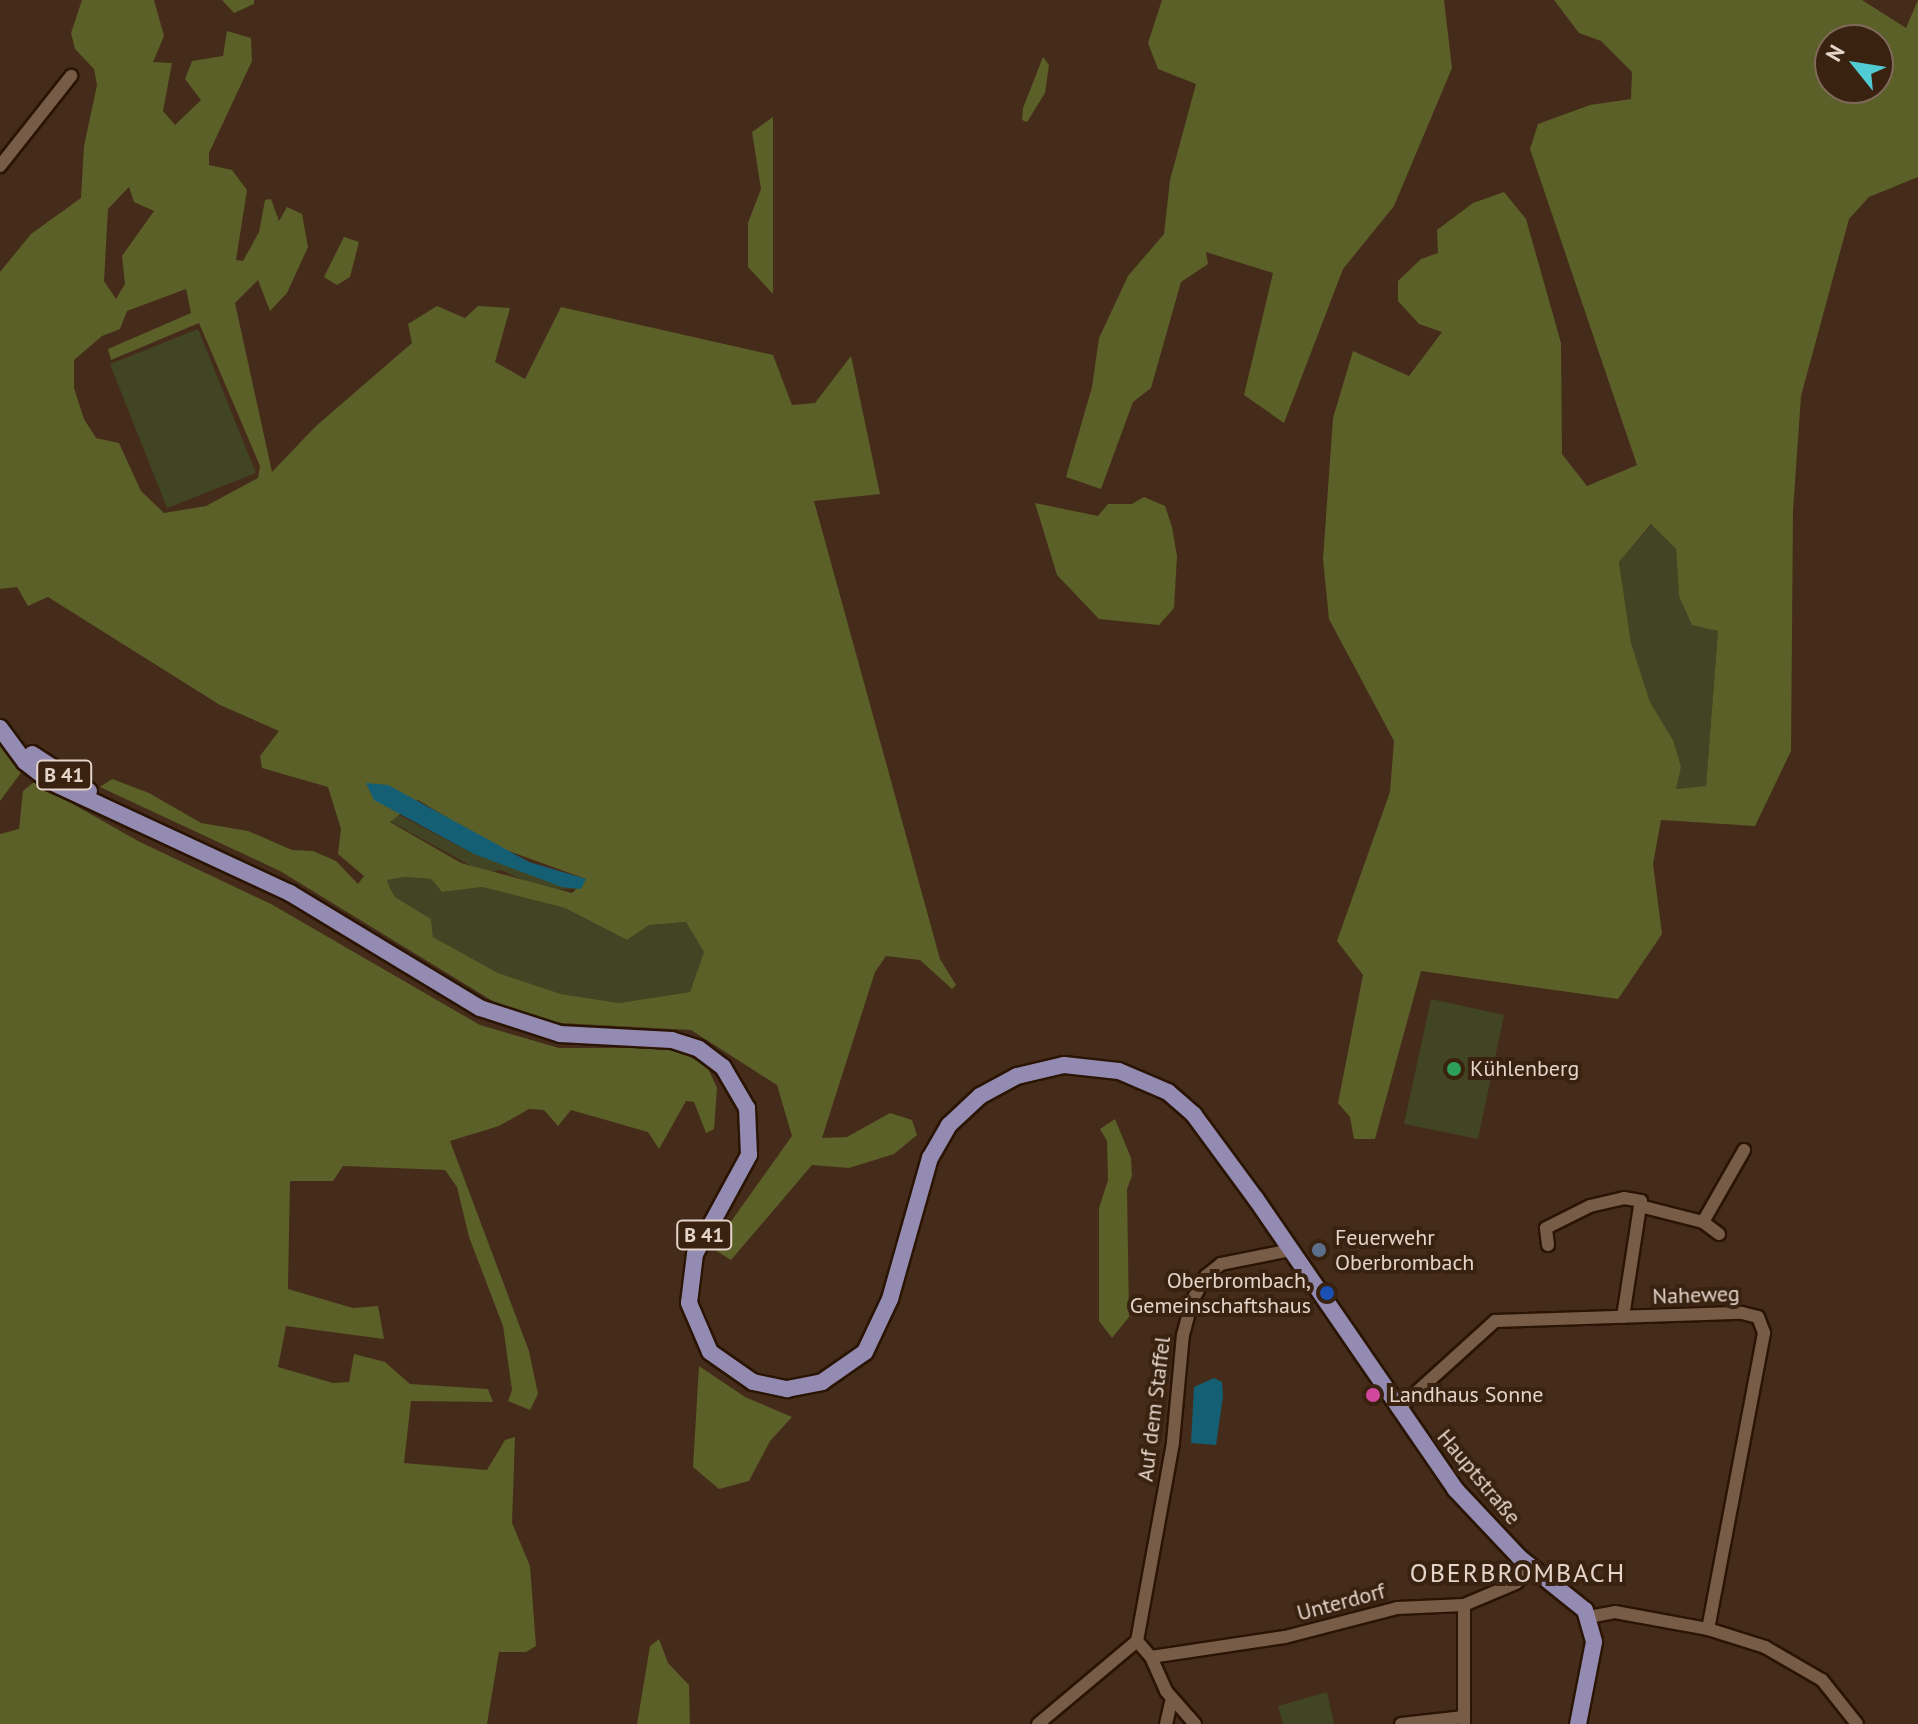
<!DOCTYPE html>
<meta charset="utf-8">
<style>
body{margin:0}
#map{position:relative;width:1918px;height:1724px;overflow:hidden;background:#452c1a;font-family:"PT Sans",sans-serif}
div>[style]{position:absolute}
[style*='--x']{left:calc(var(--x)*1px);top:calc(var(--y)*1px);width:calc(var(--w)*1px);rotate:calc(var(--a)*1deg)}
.green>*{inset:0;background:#424524}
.forest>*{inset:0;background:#5b5f28}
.water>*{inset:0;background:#145f74}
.roads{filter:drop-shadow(2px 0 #2a1403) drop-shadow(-2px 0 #2a1403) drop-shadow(0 2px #2a1403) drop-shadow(0 -2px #2a1403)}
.minor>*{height:12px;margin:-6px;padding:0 6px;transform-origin:6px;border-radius:6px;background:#775c48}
.major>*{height:16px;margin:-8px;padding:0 8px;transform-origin:8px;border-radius:8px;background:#948bb2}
.dots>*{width:22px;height:22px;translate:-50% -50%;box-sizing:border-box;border:4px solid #3a2210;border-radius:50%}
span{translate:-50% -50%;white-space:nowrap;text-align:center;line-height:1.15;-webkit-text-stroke:8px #3a2210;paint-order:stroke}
.shield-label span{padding:2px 6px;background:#3a2210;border:2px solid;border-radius:6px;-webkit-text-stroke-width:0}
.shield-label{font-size:20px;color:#e4d4c9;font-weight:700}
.poi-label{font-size:22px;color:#e4d4c9}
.left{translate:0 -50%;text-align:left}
.right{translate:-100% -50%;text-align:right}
.street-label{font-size:22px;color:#e4d4c9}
.quarter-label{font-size:26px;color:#e4d4c9;letter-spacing:2px}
.north{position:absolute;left:1814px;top:24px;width:80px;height:80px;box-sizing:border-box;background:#3a2210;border:2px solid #7e695a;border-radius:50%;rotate:300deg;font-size:22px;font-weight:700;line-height:32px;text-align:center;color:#e4d4c9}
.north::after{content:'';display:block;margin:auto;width:28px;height:36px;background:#51ccd4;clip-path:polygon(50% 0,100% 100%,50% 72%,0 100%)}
</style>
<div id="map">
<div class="green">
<div style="clip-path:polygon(198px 329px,256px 473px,167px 508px,110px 364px)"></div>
<div style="clip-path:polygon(1652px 524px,1676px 549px,1679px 596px,1718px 631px,1706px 786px,1675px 789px,1673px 740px,1650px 702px,1631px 643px,1619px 562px)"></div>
<div style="clip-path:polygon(397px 814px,474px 854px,581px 889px,543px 889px,501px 870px,484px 873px,390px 821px)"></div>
<div style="clip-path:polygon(405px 877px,431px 879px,442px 892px,482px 887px,565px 908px,627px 940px,649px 925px,687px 922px,704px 952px,690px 992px,619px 1003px,561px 994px,498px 973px,433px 937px,431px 919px,395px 897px,390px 888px,387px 880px)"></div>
<div style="clip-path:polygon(1431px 999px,1504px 1015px,1478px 1139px,1404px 1124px)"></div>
<div style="clip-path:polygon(1327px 1692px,1334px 1724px,1283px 1724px,1278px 1706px)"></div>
</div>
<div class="forest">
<div style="clip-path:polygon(evenodd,82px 0,154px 0,164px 36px,153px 62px,172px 63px,163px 111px,175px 125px,201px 100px,185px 79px,192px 61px,223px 56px,227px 31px,251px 38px,252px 61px,209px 153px,209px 165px,232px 170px,247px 190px,236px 260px,243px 261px,259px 232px,265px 200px,271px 199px,279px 221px,287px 207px,302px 214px,308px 247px,287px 293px,270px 311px,258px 280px,235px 303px,272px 472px,316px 426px,412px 343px,408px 324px,437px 306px,465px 318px,478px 306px,510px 308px,495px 362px,525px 379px,561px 307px,773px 355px,792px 405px,815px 403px,851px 356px,880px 494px,814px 501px,940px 959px,956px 985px,952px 989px,920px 960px,886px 956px,875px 972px,822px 1138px,847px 1137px,890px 1113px,912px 1120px,917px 1135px,894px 1154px,849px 1168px,812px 1165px,731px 1260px,712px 1248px,792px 1136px,777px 1085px,691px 1030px,561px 1023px,509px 1011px,280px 871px,100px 787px,112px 779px,149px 793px,201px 823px,248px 831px,292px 850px,313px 851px,336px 861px,358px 884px,364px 876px,338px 854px,341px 829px,328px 787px,262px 768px,260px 756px,279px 731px,220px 705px,48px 597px,28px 606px,17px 587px,0 589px,0 272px,31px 234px,81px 198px,84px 146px,97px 85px,94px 69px,75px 49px,71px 33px,82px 0,129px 187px,134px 202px,154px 211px,122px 256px,125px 284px,116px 299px,104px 281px,108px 209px,129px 187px,82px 0,186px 289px,191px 313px,108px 349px,111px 360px,199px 323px,260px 466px,258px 478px,206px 506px,164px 513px,141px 491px,119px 443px,96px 438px,84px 419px,74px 388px,74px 360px,102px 336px,120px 329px,127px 311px,186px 289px,82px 0,418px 800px,495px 846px,586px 879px,572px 893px,461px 863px,390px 822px,418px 800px,82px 0,405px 877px,431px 879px,442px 892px,482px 887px,565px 908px,627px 940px,649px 925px,686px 922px,704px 952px,690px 992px,619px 1003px,561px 994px,498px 973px,433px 937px,431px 919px,395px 897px,390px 888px,387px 880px,405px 877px)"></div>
<div style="clip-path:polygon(222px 0,254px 0,254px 4px,234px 13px)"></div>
<div style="clip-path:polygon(1162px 0,1444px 0,1452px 68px,1394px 206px,1343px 269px,1284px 423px,1244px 395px,1273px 273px,1206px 252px,1208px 264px,1181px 282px,1151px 388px,1133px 402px,1101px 489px,1066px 477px,1092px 387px,1099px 338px,1128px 276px,1164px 234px,1170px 180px,1196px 84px,1158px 69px,1148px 43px)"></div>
<div style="clip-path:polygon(evenodd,1554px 0,1862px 0,1906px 28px,1918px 0,1918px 177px,1869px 197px,1849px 219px,1801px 396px,1793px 511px,1791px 751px,1755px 826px,1661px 820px,1653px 864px,1662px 934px,1618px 999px,1421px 971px,1375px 1139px,1354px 1139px,1350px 1117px,1338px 1103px,1363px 975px,1337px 941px,1390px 792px,1394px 741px,1329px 619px,1323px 559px,1333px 418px,1353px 351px,1409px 376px,1442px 332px,1419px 324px,1398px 301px,1398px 281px,1421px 259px,1438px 253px,1437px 230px,1473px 203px,1504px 192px,1526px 219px,1561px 343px,1562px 454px,1587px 486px,1637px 465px,1530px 149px,1538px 124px,1590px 105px,1631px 99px,1632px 72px,1601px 41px,1579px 33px,1554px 0,1830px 40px,1878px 40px,1878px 88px,1830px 88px,1830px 40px,1554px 0,1651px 524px,1676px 549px,1679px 596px,1692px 625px,1718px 631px,1706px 786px,1676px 789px,1681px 767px,1673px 740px,1650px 702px,1631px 643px,1619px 562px,1651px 524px)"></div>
<div style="clip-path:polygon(1043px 57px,1049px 65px,1045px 93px,1027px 122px,1022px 120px,1023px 108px)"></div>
<div style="clip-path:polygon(773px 117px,773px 294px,748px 267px,748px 223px,761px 189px,752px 132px)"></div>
<div style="clip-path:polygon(344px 237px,359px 242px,350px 277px,337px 285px,324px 277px)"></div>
<div style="clip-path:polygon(1144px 497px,1165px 506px,1172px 527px,1177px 556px,1174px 608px,1159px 625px,1099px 619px,1057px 575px,1035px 503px,1098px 516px,1108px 504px,1132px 504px)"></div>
<div style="clip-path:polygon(0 740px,23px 770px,0 801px)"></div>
<div style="clip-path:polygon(34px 782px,138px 841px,271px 904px,480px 1025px,559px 1048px,674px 1048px,707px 1066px,717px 1088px,714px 1129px,706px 1133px,694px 1102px,686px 1101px,659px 1149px,648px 1132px,571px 1110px,558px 1126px,544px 1110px,529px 1109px,499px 1126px,450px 1141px,529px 1351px,538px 1394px,530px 1410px,508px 1401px,512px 1390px,503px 1326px,469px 1237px,457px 1187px,445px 1170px,343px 1166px,333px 1181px,290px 1181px,288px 1289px,353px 1308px,378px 1306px,384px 1339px,286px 1326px,278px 1367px,333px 1383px,349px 1382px,354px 1354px,385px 1362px,410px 1384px,488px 1389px,493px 1402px,411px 1401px,404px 1463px,487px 1470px,505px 1440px,515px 1437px,512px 1523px,530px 1566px,536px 1646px,526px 1652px,499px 1652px,487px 1724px,0 1724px,0 834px,19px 829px,23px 791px)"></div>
<div style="clip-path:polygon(1115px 1119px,1131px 1158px,1132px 1176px,1127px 1189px,1129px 1317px,1112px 1338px,1099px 1321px,1099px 1208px,1108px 1180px,1107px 1141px,1100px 1129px)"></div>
<div style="clip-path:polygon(699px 1366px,745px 1397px,792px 1417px,770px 1441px,749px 1481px,719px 1489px,693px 1467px)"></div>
<div style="clip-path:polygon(659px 1639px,668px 1663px,689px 1685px,690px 1724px,637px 1724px,650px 1646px)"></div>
</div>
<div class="water">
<div style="clip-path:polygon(366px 783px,388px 785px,529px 862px,586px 879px,581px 889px,562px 887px,474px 854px,374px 800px)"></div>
<div style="clip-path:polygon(1214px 1378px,1222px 1382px,1223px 1396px,1216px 1445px,1191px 1443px,1194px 1387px)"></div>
</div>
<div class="roads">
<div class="minor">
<div style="--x:0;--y:166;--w:115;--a:-51.7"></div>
<div style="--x:1703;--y:1222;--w:20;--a:37"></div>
<div style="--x:1548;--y:1245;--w:17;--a:-97"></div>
<div style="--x:1546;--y:1228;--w:49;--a:-26.6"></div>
<div style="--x:1590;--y:1206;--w:35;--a:-13"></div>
<div style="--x:1624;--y:1198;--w:17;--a:10"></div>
<div style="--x:1641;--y:1201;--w:5;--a:101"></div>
<div style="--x:1623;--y:1317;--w:112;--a:-81.3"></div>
<div style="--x:1640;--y:1206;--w:65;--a:14.3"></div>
<div style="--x:1703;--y:1222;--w:83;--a:-60.3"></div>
<div style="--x:1398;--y:1409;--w:131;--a:-42.2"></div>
<div style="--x:1495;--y:1321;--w:247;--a:-1.9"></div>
<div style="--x:1742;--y:1313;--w:16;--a:14"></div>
<div style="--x:1758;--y:1317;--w:17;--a:69"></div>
<div style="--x:1764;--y:1333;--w:301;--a:100.7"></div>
<div style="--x:1464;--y:1605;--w:119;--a:90"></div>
<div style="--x:1589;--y:1617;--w:26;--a:-11"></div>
<div style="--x:1615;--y:1612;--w:95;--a:10.4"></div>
<div style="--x:1708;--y:1629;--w:60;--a:17.5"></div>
<div style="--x:1765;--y:1647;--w:66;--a:30.1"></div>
<div style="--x:1822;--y:1680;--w:56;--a:51.5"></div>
<div style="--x:1137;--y:1641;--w:202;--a:-79.7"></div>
<div style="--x:1173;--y:1442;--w:107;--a:-84.7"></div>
<div style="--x:1183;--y:1335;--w:35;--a:-75"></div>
<div style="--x:1192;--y:1301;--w:29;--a:-61"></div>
<div style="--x:1206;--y:1276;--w:19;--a:-39"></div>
<div style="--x:1221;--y:1264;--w:71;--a:-11.3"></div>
<div style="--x:1137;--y:1641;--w:21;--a:49"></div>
<div style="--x:1151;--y:1657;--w:37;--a:66"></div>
<div style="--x:1166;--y:1691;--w:44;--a:48.7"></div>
<div style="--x:1151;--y:1657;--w:135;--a:-8.5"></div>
<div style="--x:1285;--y:1637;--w:116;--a:-14.5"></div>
<div style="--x:1397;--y:1608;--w:67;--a:-2.6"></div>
<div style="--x:1464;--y:1605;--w:56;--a:-22.9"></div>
<div style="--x:1516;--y:1583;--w:21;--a:-41"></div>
<div style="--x:1038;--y:1724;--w:129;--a:-40"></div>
<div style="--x:1166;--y:1724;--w:26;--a:-77"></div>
<div style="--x:1401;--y:1724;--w:63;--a:-6.3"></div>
</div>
<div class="major">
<div style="--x:0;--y:728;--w:42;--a:53.7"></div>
<div style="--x:25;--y:762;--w:33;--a:38"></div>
<div style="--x:51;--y:782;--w:264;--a:24.9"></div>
<div style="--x:290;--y:893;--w:222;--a:31.2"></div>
<div style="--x:480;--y:1008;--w:84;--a:18"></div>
<div style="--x:560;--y:1034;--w:112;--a:3.1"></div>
<div style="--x:672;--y:1040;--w:28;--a:18"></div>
<div style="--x:699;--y:1049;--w:30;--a:37"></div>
<div style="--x:723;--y:1067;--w:48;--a:59.7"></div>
<div style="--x:747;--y:1108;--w:47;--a:87.6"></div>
<div style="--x:749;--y:1155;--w:113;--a:118.6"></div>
<div style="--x:695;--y:1254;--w:49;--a:97"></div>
<div style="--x:689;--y:1303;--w:53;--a:66.8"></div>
<div style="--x:710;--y:1352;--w:52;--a:34.9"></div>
<div style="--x:753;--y:1382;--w:35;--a:12"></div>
<div style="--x:787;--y:1389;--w:36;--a:-11"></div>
<div style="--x:822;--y:1382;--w:52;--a:-34.9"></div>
<div style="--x:865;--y:1352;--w:59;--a:-64.7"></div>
<div style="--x:890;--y:1299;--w:147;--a:-74.2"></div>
<div style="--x:930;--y:1158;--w:38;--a:-60"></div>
<div style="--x:949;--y:1125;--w:42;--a:-43.1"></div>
<div style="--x:980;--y:1096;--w:42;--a:-28.4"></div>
<div style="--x:1017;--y:1076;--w:48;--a:-13.2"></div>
<div style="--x:1064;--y:1065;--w:55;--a:6.2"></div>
<div style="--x:1119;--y:1071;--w:53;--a:23.2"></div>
<div style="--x:1168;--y:1092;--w:35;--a:41"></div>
<div style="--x:1194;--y:1115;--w:104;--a:53.6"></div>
<div style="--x:1256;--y:1199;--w:352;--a:55.5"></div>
<div style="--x:1455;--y:1489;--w:95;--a:46.7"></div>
<div style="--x:1520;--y:1558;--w:83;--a:38.7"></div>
<div style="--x:1585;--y:1610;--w:33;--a:74"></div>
<div style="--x:1594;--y:1642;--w:84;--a:101"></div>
<div style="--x:32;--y:754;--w:68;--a:33"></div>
</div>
</div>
<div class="dots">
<div style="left:1454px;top:1069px;background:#2e9e5b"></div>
<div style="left:1319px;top:1250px;background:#5c6f8a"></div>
<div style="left:1327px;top:1293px;background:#1a4fb4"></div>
<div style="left:1373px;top:1395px;background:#d1479c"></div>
</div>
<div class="shield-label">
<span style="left:64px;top:775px">B 41</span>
<span style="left:704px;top:1235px">B 41</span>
</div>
<div class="poi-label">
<span class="left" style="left:1470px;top:1069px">Kühlenberg</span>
<span class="left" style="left:1335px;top:1250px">Feuerwehr<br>Oberbrombach</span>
<span class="right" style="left:1311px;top:1293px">Oberbrombach,<br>Gemeinschaftshaus</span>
<span class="left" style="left:1389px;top:1395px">Landhaus Sonne</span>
</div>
<div class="street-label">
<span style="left:1696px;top:1295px;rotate:-2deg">Naheweg</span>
<span style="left:1154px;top:1409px;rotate:-83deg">Auf dem Staffel</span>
<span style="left:1479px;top:1477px;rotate:50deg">Hauptstraße</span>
<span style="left:1341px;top:1602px;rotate:-15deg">Unterdorf</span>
</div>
<div class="quarter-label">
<span style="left:1518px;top:1573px">OBERBROMBACH</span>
</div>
<div class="north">N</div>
</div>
